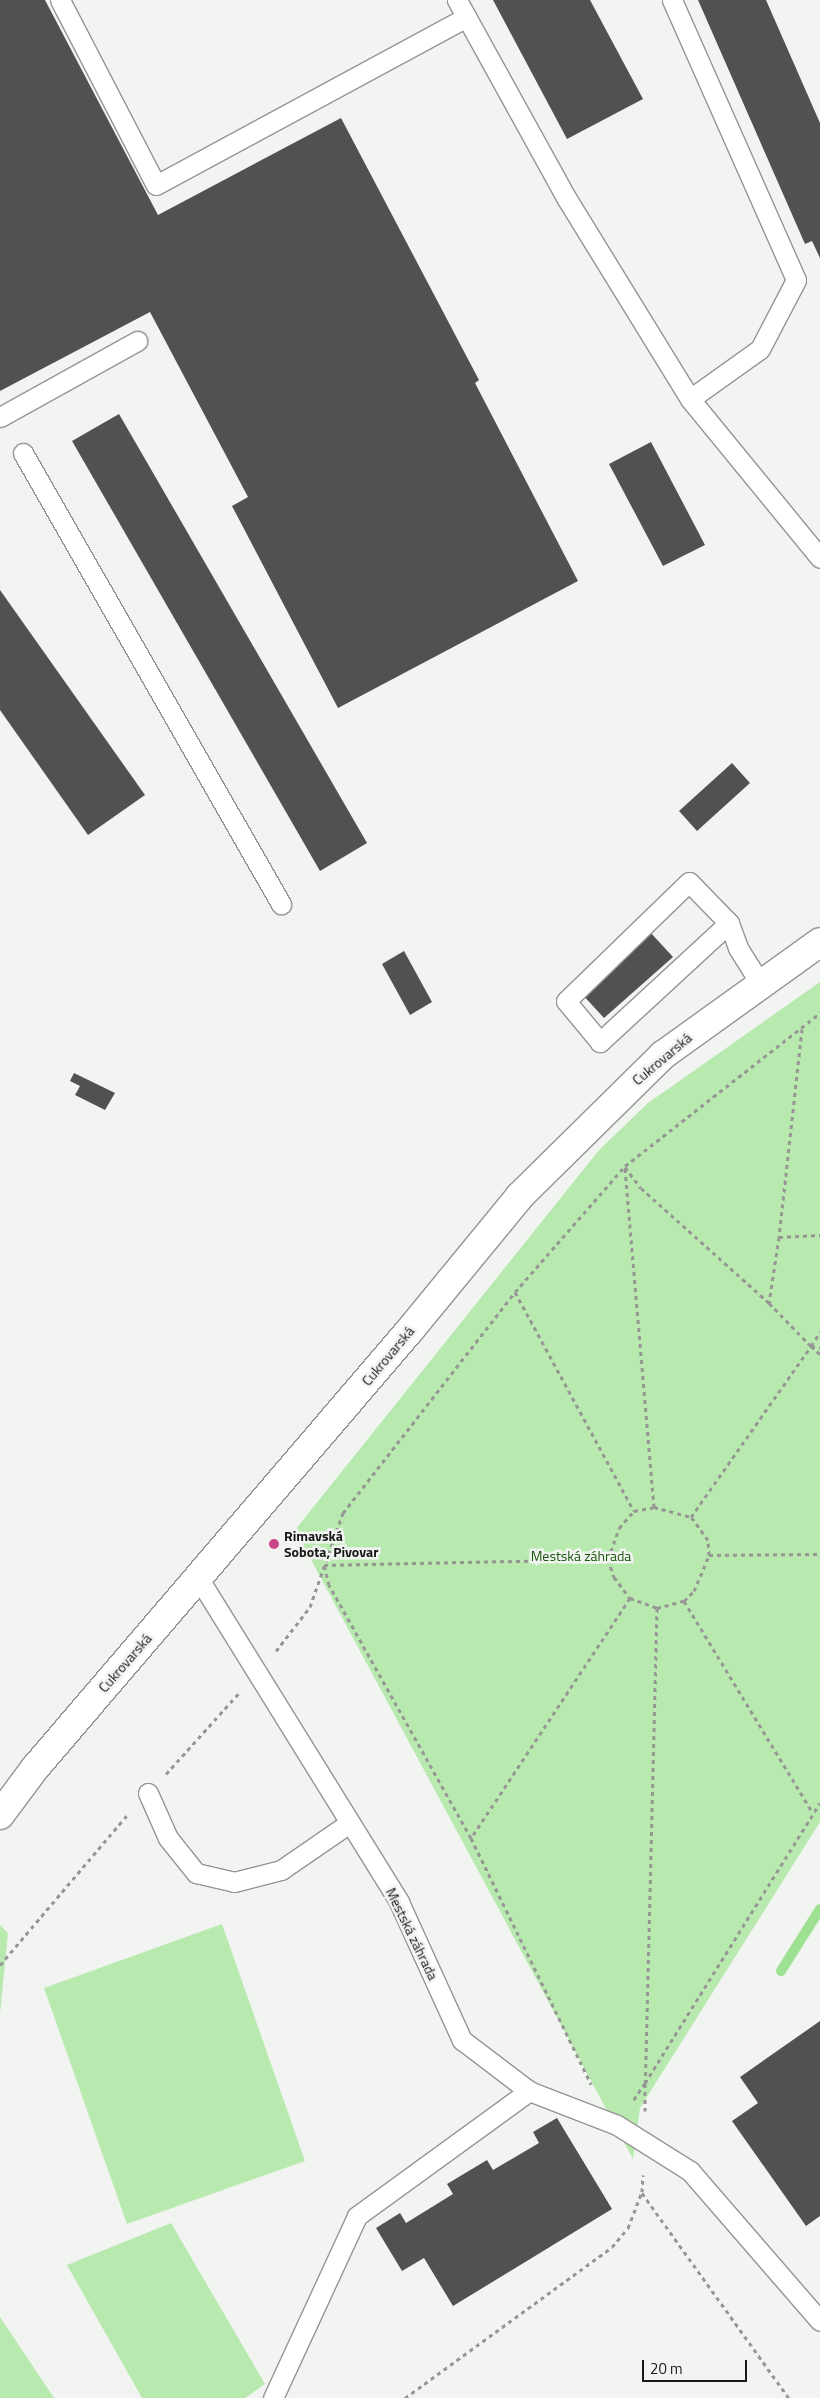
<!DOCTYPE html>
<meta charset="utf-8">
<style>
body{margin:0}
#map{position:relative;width:820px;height:2398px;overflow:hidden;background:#f2f4f1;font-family:"Titillium Web",sans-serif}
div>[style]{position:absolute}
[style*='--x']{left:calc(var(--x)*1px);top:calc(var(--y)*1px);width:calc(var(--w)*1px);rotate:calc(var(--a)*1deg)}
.green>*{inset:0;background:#b8eaaf}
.stream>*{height:10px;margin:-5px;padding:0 5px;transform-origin:5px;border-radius:5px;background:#9ee193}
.building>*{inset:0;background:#505250}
.path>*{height:3px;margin-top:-1.5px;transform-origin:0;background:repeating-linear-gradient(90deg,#969795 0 4px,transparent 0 8px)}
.roads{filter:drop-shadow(1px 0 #949693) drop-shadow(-1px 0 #949693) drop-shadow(0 1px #949693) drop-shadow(0 -1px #949693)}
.service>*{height:19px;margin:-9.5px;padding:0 9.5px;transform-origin:9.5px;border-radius:9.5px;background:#fff}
.secondary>*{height:28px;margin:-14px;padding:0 14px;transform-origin:14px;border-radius:14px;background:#fff}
.dots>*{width:14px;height:14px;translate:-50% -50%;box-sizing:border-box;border:2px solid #f2f4f1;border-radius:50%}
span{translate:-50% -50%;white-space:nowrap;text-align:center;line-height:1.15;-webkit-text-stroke:5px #f2f4f1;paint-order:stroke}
.street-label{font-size:14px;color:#171817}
.poi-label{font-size:14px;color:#171817;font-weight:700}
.left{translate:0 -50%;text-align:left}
.park-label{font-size:14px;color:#19590c}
.scale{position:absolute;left:642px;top:2360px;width:105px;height:22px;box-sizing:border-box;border:2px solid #171817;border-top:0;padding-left:6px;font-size:15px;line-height:18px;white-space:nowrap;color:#171817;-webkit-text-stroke:4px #f2f4f1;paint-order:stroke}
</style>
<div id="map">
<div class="green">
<div style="clip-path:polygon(820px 982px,820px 1822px,640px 2108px,633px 2159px,295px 1530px,599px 1150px,648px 1103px)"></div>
<div style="clip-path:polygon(222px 1924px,305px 2161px,127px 2224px,44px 1988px)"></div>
<div style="clip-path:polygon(0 1925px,8px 1933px,0 2014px)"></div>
<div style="clip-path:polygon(171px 2223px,265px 2384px,245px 2398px,142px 2398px,67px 2265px)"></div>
<div style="clip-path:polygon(0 2317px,54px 2398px,0 2398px)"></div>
</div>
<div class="stream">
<div style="--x:781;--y:1971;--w:73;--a:-57.8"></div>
</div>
<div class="building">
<div style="clip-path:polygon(0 0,45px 0,158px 215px,341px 118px,479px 380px,475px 383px,578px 581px,338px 708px,232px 506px,248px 497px,150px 312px,0 391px)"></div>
<div style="clip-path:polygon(493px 0,590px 0,643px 99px,567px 139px)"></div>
<div style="clip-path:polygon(698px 0,766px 0,820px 123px,820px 258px,812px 241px,805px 244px)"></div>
<div style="clip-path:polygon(119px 414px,367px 843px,320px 871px,72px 441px)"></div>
<div style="clip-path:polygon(651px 442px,705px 545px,663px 566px,609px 464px)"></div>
<div style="clip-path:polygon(0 590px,145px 795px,88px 835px,0 710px)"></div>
<div style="clip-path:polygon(732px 763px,750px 783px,697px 831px,679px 811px)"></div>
<div style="clip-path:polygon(650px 932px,673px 957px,604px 1018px,581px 993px)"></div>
<div style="clip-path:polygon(404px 951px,432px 1002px,410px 1015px,382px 964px)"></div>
<div style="clip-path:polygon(74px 1073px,115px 1093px,105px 1110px,75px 1095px,80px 1086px,70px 1081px)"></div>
<div style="clip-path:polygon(820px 2021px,820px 2216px,806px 2226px,732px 2121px,758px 2103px,740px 2077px)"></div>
<div style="clip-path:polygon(557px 2118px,612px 2209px,453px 2306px,424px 2258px,402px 2271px,376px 2228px,400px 2213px,406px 2223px,453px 2194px,447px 2184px,487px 2160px,493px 2170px,539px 2143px,533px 2132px)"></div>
</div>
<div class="path">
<div style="--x:802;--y:1029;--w:209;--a:96.3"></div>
<div style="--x:779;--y:1237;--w:41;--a:-2.8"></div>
<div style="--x:625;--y:1167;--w:26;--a:53"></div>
<div style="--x:641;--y:1188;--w:172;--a:41.9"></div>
<div style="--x:779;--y:1237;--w:67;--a:98.6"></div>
<div style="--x:769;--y:1303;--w:60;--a:45.7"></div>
<div style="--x:811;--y:1346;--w:9;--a:13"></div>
<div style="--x:515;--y:1292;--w:249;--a:61.5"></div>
<div style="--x:634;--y:1511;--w:20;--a:-11"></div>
<div style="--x:654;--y:1507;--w:341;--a:-94.9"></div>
<div style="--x:811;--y:1346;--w:17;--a:-57"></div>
<div style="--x:654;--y:1507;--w:38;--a:15"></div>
<div style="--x:709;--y:1555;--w:15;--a:-94"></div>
<div style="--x:708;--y:1540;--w:29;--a:-126"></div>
<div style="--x:691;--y:1517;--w:209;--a:-54.9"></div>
<div style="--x:811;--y:1346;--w:12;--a:42"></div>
<div style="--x:608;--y:1559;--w:19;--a:72"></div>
<div style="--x:614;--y:1577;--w:26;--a:53"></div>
<div style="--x:630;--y:1598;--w:288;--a:123.5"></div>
<div style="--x:471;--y:1838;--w:290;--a:-119.3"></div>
<div style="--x:329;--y:1585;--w:21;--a:-104"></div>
<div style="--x:324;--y:1565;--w:284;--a:-1.2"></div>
<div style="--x:608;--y:1559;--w:33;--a:-70"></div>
<div style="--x:619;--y:1528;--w:23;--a:-49"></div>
<div style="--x:630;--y:1598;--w:29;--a:20"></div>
<div style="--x:657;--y:1608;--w:475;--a:91.4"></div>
<div style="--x:645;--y:2083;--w:23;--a:124"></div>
<div style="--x:684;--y:1601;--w:14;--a:-45"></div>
<div style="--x:694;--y:1591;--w:39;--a:-67"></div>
<div style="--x:709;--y:1555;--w:111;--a:-0.5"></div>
<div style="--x:657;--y:1608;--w:28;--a:-15"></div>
<div style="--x:684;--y:1601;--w:248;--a:58.7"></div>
<div style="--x:276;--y:1651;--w:56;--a:-52.3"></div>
<div style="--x:310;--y:1607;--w:100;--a:-70.7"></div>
<div style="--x:343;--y:1513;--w:280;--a:-52.1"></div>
<div style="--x:515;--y:1292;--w:167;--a:-48.9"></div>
<div style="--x:625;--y:1166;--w:248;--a:-38.1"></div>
<div style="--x:166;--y:1774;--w:109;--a:-48"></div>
<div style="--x:471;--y:1838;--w:274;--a:64"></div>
<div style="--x:0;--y:1965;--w:197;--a:-49.7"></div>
<div style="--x:645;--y:2111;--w:28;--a:-90"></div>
<div style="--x:645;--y:2083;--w:330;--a:-58"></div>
<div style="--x:642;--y:2193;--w:252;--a:54.4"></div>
<div style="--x:405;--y:2398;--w:256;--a:-36.1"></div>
<div style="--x:612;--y:2247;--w:25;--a:-50"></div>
<div style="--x:628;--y:2228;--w:39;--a:-69"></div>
<div style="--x:642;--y:2192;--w:17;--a:-87"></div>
</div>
<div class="roads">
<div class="service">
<div style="--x:60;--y:0;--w:208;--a:62.6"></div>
<div style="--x:156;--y:185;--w:353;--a:-28.4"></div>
<div style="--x:457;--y:0;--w:227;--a:61.1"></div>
<div style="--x:567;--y:199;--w:235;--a:58.4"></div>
<div style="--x:690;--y:399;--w:205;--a:50.7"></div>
<div style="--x:672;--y:0;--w:306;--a:66.1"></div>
<div style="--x:796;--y:280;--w:78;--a:117.6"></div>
<div style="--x:760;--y:349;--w:86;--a:144.5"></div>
<div style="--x:0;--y:417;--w:157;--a:-29"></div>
<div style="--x:23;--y:453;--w:520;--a:60.23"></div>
<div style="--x:729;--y:923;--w:176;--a:137.3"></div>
<div style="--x:600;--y:1042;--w:53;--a:-129.7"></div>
<div style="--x:566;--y:1001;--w:171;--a:-44.1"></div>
<div style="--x:689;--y:882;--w:57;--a:45.7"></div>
<div style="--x:729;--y:923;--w:27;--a:70"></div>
<div style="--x:738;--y:948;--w:41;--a:57.8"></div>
<div style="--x:199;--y:1579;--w:380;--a:58.2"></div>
<div style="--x:399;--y:1902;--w:152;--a:65.5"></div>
<div style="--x:462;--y:2040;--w:84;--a:37.3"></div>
<div style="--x:529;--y:2091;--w:94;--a:21.1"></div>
<div style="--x:617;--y:2125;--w:86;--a:32.2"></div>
<div style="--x:690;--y:2171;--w:198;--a:49.1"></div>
<div style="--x:148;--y:1793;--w:49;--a:66"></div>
<div style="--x:168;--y:1838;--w:45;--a:51.3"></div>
<div style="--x:196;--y:1873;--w:39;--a:13"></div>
<div style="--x:234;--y:1882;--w:49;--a:-14.3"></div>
<div style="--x:281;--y:1870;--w:81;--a:-34.5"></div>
<div style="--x:273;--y:2398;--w:200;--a:-65.2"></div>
<div style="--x:357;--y:2216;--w:213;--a:-36"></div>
</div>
<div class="secondary">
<div style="--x:0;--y:1815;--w:59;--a:-53.3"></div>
<div style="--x:35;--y:1768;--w:577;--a:-49.43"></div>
<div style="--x:410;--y:1330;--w:173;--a:-50.6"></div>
<div style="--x:520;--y:1196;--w:201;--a:-44.6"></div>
<div style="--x:663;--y:1055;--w:193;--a:-35.7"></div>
</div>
</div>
<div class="dots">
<div style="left:274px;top:1544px;background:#c9468c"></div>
</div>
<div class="street-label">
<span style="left:662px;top:1059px;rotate:-40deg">Cukrovarská</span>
<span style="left:388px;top:1356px;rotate:-50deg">Cukrovarská</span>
<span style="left:125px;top:1663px;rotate:-49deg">Cukrovarská</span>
<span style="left:412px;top:1934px;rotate:64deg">Mestská záhrada</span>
</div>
<div class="poi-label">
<span class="left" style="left:284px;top:1544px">Rimavská<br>Sobota, Pivovar</span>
</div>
<div class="park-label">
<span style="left:581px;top:1556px">Mestská záhrada</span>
</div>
<div class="scale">20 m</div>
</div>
